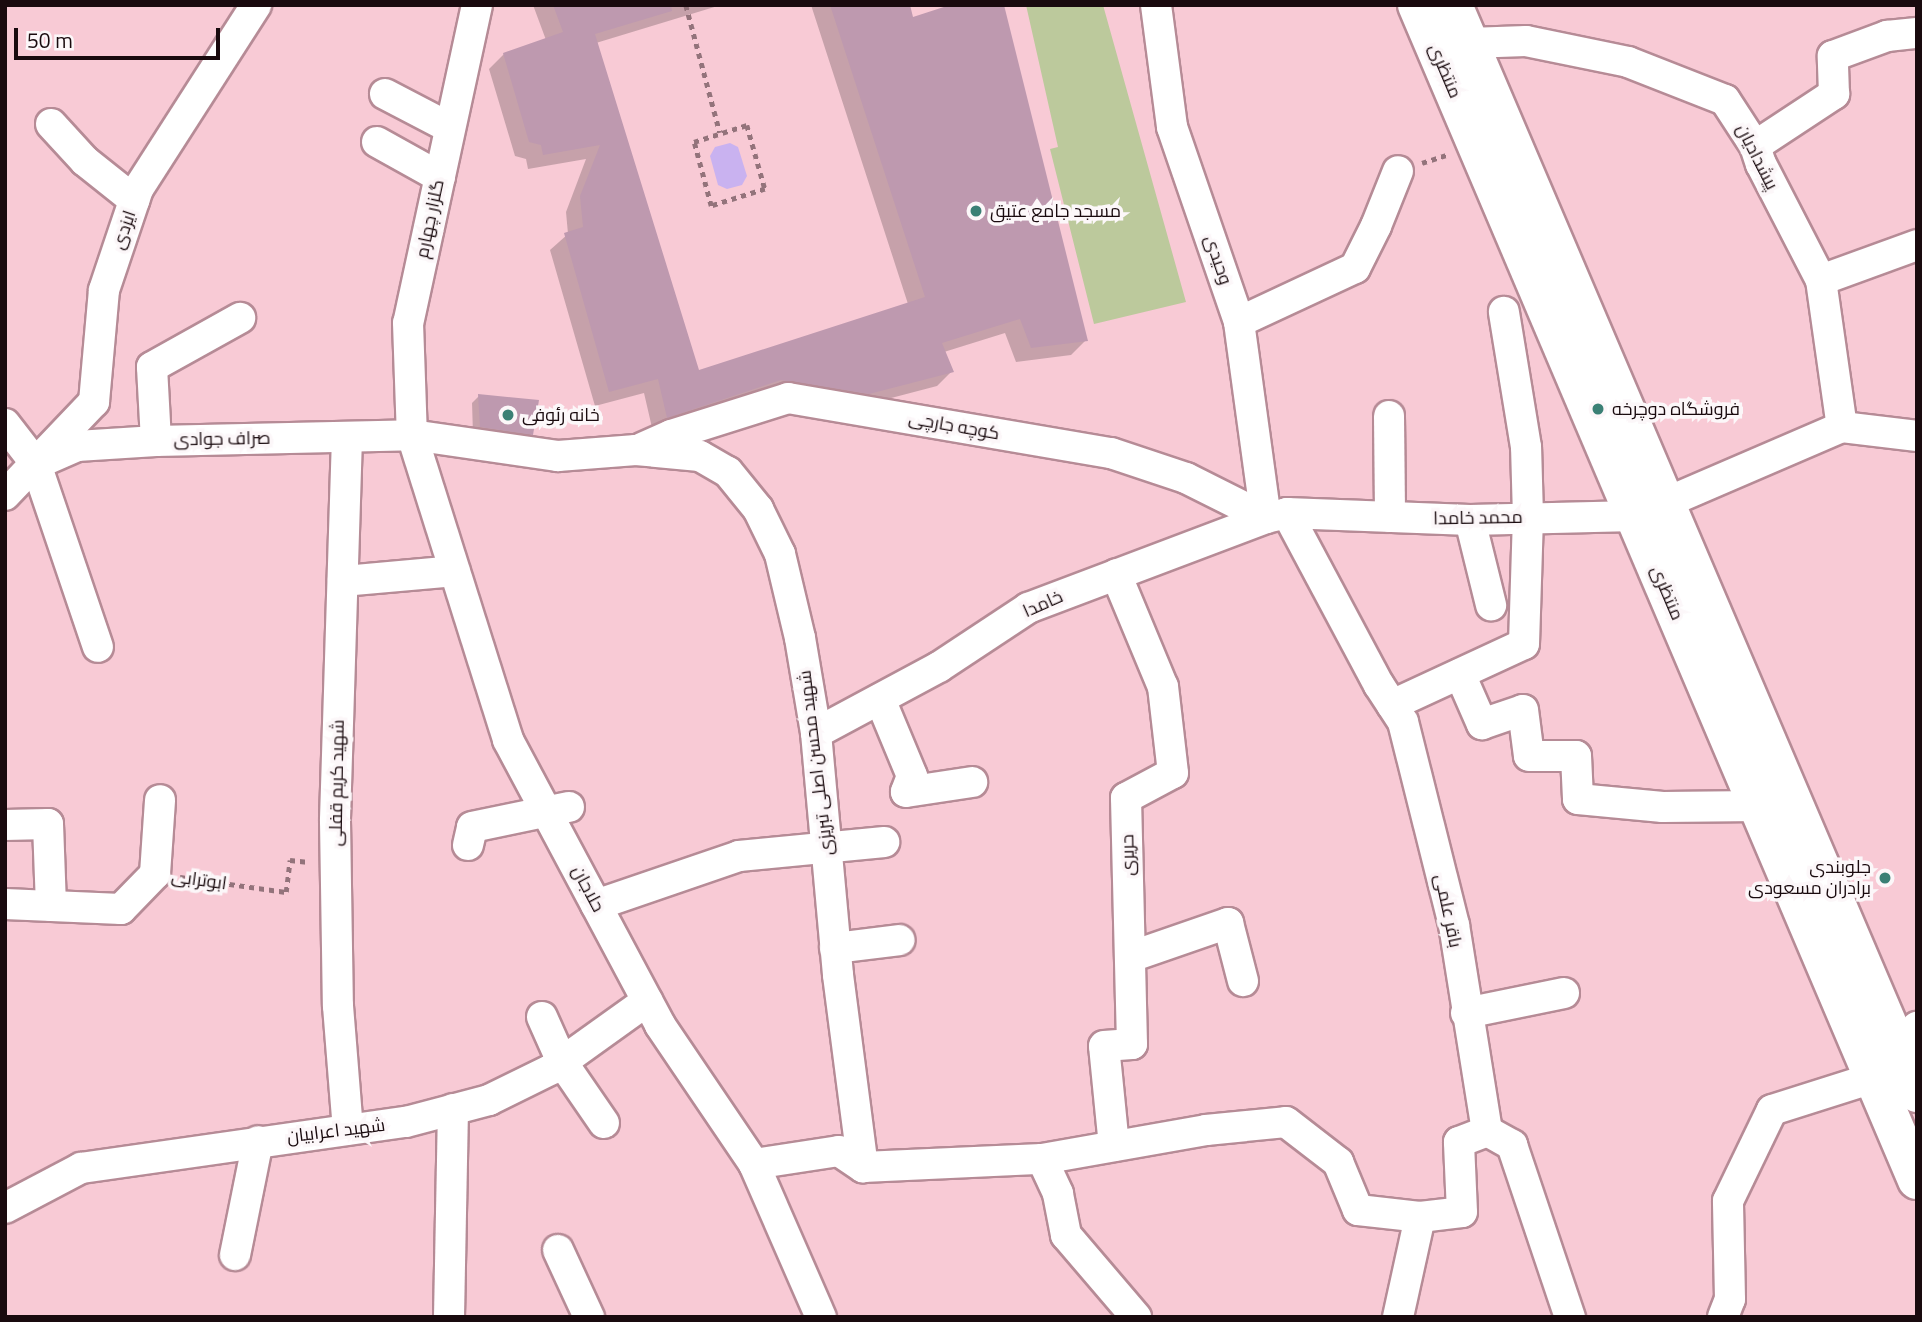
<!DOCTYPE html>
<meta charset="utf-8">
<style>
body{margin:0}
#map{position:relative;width:1922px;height:1322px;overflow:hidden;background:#f8cad5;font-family:"Titillium Web",Cairo,sans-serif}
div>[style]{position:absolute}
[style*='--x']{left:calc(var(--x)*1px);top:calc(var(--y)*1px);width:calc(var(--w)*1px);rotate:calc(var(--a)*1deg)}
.green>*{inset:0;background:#bcc99c}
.water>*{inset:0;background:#c9b2f0}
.shadow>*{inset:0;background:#0003}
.building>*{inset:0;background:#be99af}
.path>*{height:4.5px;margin-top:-2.25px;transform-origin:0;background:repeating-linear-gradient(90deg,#93737b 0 5px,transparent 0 10px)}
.roads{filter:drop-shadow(2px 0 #b68b96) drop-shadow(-2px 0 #b68b96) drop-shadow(0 2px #b68b96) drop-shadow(0 -2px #b68b96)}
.minor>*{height:30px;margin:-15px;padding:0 15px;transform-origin:15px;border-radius:15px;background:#fff}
.major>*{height:38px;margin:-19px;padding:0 19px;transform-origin:19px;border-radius:19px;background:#fff}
.dots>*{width:19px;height:19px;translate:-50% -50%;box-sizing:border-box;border:4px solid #fcf7f9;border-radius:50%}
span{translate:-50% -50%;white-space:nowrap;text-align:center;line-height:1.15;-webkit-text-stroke:7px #fcf7f9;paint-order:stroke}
.street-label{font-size:18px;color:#190a0e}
.poi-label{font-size:18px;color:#190a0e}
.left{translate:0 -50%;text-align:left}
.right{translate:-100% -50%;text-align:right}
.frame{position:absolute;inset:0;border:7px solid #190a0e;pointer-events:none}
.scale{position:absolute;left:14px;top:28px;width:206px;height:32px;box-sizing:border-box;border:4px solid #190a0e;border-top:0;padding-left:9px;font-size:21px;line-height:24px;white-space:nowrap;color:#190a0e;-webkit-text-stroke:5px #fcf7f9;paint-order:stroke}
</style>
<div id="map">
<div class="green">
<div style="clip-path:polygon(1026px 5px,1103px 5px,1186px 302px,1094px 324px,1050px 149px,1058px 147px)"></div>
</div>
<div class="water">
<div style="clip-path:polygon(730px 143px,738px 147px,747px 176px,742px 185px,727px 189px,718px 185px,710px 156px,715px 147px)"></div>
</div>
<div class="shadow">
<div style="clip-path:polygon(533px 5px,721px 5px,596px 43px,698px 372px,908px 304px,811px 5px,908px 5px,912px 19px,1086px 340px,1071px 355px,1016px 362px,1005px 333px,944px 352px,952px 371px,937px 386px,853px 408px,765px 394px,653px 432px,644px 393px,595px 406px,550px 250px,568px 234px,566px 212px,586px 159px,528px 169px,526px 159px,515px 156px,489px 69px,504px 54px,546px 40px)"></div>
<div style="clip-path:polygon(479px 396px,532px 434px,525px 441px,473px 434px,472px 403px)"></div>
</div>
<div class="building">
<div style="clip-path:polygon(553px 5px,671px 5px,672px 11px,595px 34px,699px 370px,925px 297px,830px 5px,910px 5px,913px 17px,950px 5px,1004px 5px,1088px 341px,1031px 348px,1020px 319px,942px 343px,954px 372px,869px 394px,781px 380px,667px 418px,658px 379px,609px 392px,564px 233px,583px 227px,580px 196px,600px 145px,543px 155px,541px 145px,529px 142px,503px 53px,563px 32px)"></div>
<div style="clip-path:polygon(478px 394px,539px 400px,533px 435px,480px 427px)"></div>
</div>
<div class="path">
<div style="--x:686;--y:5;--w:132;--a:75.1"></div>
<div style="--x:747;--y:125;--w:66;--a:74.3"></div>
<div style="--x:765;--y:189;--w:57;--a:162.5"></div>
<div style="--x:711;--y:206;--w:66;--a:-104.9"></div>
<div style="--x:694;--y:142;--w:56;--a:-17.8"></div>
<div style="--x:1422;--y:163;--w:26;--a:-18"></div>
<div style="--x:180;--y:877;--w:107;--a:8.1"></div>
<div style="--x:286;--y:892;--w:32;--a:-83"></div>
<div style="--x:290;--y:860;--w:19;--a:6"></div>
</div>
<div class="roads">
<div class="minor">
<div style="--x:477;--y:5;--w:325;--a:102.2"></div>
<div style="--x:408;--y:323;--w:112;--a:88"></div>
<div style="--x:412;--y:435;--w:320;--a:72.5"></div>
<div style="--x:508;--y:740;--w:323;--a:61.9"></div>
<div style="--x:660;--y:1025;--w:168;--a:55.9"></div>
<div style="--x:754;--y:1164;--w:167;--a:66.4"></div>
<div style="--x:1156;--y:5;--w:123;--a:82.5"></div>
<div style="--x:1172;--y:127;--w:206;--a:71"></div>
<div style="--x:1239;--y:322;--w:198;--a:82.2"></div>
<div style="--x:1452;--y:49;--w:18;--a:-19"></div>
<div style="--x:1469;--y:43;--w:57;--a:-2"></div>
<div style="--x:1526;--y:41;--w:104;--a:11.6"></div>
<div style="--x:1628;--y:62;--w:104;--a:21.4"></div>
<div style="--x:1725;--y:100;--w:55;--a:56.9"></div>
<div style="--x:1755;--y:146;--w:19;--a:72"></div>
<div style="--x:1761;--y:164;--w:131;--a:62.7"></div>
<div style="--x:1821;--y:280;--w:148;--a:81.9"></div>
<div style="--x:385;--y:94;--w:73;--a:27.6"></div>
<div style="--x:51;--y:124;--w:50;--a:47.4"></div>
<div style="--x:85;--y:161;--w:63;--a:38.5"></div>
<div style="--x:377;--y:142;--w:72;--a:29.1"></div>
<div style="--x:1755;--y:146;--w:95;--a:-33.4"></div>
<div style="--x:1834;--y:94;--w:38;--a:-92"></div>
<div style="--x:1833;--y:56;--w:58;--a:-20.3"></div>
<div style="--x:1887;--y:36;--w:30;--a:-6"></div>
<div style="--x:1821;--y:280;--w:102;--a:-20"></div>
<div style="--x:1239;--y:322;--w:128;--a:-25"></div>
<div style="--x:1355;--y:268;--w:47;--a:-63.4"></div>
<div style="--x:1376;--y:226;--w:59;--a:-68.2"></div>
<div style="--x:1389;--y:416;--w:101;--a:89.4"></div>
<div style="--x:5;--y:424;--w:51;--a:52.2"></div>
<div style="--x:36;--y:464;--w:193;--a:71.3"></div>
<div style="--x:347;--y:437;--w:384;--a:91.8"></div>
<div style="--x:335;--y:821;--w:185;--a:89.1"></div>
<div style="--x:338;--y:1006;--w:124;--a:85.4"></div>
<div style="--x:156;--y:441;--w:74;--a:-93.1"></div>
<div style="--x:152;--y:367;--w:101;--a:-29.1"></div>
<div style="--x:642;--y:448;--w:32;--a:-24"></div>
<div style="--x:671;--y:435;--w:123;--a:-17.5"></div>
<div style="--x:788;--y:398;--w:328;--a:9.7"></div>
<div style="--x:1111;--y:453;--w:79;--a:18.4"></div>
<div style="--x:1186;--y:478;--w:89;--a:26.6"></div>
<div style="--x:36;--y:464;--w:45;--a:-23.7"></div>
<div style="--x:77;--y:446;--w:79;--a:-3.6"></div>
<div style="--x:156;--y:441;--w:256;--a:-1.3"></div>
<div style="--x:412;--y:435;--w:148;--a:8.2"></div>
<div style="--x:558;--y:456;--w:78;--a:-4.4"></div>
<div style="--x:636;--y:450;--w:64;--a:5.4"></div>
<div style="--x:700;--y:456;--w:32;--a:30"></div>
<div style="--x:728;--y:472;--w:48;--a:51"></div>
<div style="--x:758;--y:509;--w:50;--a:63.9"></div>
<div style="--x:780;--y:554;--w:86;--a:76.6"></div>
<div style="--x:800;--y:638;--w:96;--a:80.4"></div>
<div style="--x:816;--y:733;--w:243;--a:84.8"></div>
<div style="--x:838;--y:975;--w:194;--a:82.6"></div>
<div style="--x:5;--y:495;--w:129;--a:-46.3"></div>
<div style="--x:94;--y:402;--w:112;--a:-84.9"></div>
<div style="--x:104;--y:290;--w:107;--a:-71.4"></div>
<div style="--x:138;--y:189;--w:219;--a:-57.3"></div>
<div style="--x:1287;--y:513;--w:195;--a:61.9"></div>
<div style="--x:1379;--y:685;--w:44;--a:57"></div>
<div style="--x:1403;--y:722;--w:209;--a:75.9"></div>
<div style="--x:1454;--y:925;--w:209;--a:80.9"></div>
<div style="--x:1487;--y:1131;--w:29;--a:29"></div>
<div style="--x:1512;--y:1145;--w:182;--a:71.4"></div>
<div style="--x:1470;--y:520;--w:88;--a:76.1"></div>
<div style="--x:343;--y:581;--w:112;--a:-5.1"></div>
<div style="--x:1460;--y:674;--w:55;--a:66.3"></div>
<div style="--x:1482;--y:724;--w:43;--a:-18.9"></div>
<div style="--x:1523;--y:710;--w:46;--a:82.6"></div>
<div style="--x:1529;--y:756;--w:47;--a:0"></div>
<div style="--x:1576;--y:756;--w:43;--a:87.3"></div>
<div style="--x:1578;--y:799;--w:85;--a:5.4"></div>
<div style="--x:1663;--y:807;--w:95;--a:-0.6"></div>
<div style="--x:880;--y:699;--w:83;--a:67.4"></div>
<div style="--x:912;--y:776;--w:17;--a:111"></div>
<div style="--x:906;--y:792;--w:67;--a:-8.6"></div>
<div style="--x:1392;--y:705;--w:145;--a:-24.8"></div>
<div style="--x:1524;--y:644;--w:127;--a:-88.2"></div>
<div style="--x:1528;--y:517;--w:70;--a:-91.6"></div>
<div style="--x:1526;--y:447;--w:137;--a:-99.3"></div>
<div style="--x:816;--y:733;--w:140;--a:-28.2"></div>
<div style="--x:939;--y:667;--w:107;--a:-33.5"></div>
<div style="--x:1028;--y:608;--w:254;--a:-20.7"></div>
<div style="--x:1266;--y:518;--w:22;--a:-13"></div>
<div style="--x:1287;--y:513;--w:183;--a:2.2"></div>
<div style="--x:1470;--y:520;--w:165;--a:-1.4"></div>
<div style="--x:1635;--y:516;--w:225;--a:-23.3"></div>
<div style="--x:1842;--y:427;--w:76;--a:6.8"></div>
<div style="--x:5;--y:825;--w:43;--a:-1.3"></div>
<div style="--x:48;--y:824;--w:82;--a:87.9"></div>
<div style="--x:468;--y:845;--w:18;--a:-77"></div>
<div style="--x:472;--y:827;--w:99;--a:-11.7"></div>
<div style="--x:5;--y:904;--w:116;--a:2.5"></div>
<div style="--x:121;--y:909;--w:49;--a:-45.8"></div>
<div style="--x:155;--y:874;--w:74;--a:-86.1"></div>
<div style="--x:596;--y:905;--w:151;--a:-18.9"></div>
<div style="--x:739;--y:856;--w:146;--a:-5.5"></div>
<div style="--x:835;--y:948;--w:65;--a:-7"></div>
<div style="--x:1130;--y:957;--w:104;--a:-19.1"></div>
<div style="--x:1228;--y:923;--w:60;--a:75.5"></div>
<div style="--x:1466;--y:1013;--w:100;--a:-11.5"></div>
<div style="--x:542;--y:1017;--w:49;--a:66"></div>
<div style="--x:562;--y:1062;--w:74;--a:55.5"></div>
<div style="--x:1114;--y:1146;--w:100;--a:-95.7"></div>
<div style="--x:1104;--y:1046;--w:28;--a:-4"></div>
<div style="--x:1132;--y:1044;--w:246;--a:-91.4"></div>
<div style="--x:1126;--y:798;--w:53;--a:-28"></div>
<div style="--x:1173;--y:773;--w:87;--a:-96.6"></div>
<div style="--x:1163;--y:687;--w:122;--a:-112.6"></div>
<div style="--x:1042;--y:1159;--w:38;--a:65"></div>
<div style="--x:1058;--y:1194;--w:42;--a:79"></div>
<div style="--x:1066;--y:1235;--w:108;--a:49.5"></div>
<div style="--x:754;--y:1164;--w:86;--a:-8.7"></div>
<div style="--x:839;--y:1151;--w:29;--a:34"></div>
<div style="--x:863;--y:1167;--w:179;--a:-2.6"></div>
<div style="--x:1042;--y:1159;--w:167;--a:-10"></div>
<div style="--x:1206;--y:1130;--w:80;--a:-5.7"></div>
<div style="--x:1286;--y:1122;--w:66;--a:37.6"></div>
<div style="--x:1338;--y:1162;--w:52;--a:67.4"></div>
<div style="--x:1358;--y:1210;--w:62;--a:6.4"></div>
<div style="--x:1420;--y:1217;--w:42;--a:-6.8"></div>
<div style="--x:1462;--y:1212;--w:70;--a:-92.5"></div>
<div style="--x:1459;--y:1142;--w:30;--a:-21"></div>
<div style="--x:5;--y:1208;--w:86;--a:-27.8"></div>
<div style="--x:81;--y:1168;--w:328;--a:-8.1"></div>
<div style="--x:406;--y:1122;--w:86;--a:-14.8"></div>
<div style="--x:489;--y:1100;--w:70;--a:-26.2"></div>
<div style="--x:552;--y:1069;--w:117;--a:-35.6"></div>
<div style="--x:558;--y:1250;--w:74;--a:65.2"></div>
<div style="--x:235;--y:1255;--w:116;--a:-78.6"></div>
<div style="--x:449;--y:1317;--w:208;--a:-88.9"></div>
<div style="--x:1398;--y:1317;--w:102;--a:-77.6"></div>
<div style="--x:1723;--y:1317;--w:19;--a:-69"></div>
<div style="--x:1730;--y:1299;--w:98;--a:-91.2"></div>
<div style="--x:1728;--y:1201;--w:101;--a:-64.2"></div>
<div style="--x:1772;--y:1110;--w:106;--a:-17.6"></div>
<div style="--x:1873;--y:1078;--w:34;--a:-30"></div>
<div style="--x:1903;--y:1061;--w:37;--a:-68"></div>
</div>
<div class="major">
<div style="--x:1417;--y:5;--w:1277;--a:66.95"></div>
<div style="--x:1453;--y:5;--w:1183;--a:66.9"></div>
</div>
</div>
<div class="dots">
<div style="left:976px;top:211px;background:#3b8075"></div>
<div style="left:1598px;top:409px;background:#3b8075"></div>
<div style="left:508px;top:415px;background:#3b8075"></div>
<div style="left:1885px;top:878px;background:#3b8075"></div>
</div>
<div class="street-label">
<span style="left:1445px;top:71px;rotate:67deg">منتظری</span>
<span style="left:1757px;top:157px;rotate:63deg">پیشدادیان</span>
<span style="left:430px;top:219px;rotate:-78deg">گلزار چهارم</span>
<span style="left:124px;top:230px;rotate:-71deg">ایزدی</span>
<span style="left:1218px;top:260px;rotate:71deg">وحیدی</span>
<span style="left:954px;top:426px;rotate:10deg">کوچه جارچی</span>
<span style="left:222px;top:439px;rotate:-1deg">صراف جوادی</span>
<span style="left:1478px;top:518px;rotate:-1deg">محمد خامدا</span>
<span style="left:1667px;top:593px;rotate:67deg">منتظری</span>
<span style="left:1043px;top:604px;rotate:-24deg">خامدا</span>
<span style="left:816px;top:763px;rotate:-97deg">شهید محسن اصلی تبریزی</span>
<span style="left:337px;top:783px;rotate:-89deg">شهید کریم قفلی</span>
<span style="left:1128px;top:855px;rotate:-91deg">حریری</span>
<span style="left:199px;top:880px;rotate:8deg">ابوترابی</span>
<span style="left:588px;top:889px;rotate:62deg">حلاجان</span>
<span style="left:1448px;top:911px;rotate:78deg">باقر علمی</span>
<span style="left:336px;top:1131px;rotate:-7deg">شهید اعرابیان</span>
</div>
<div class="poi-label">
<span class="left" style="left:990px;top:211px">مسجد جامع عتیق</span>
<span class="left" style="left:1612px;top:409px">فروشگاه دوچرخه</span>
<span class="left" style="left:522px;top:415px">خانه رئوفی</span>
<span class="right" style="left:1871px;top:878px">جلوبندی<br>برادران مسعودی</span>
</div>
<div class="frame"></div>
<div class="scale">50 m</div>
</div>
